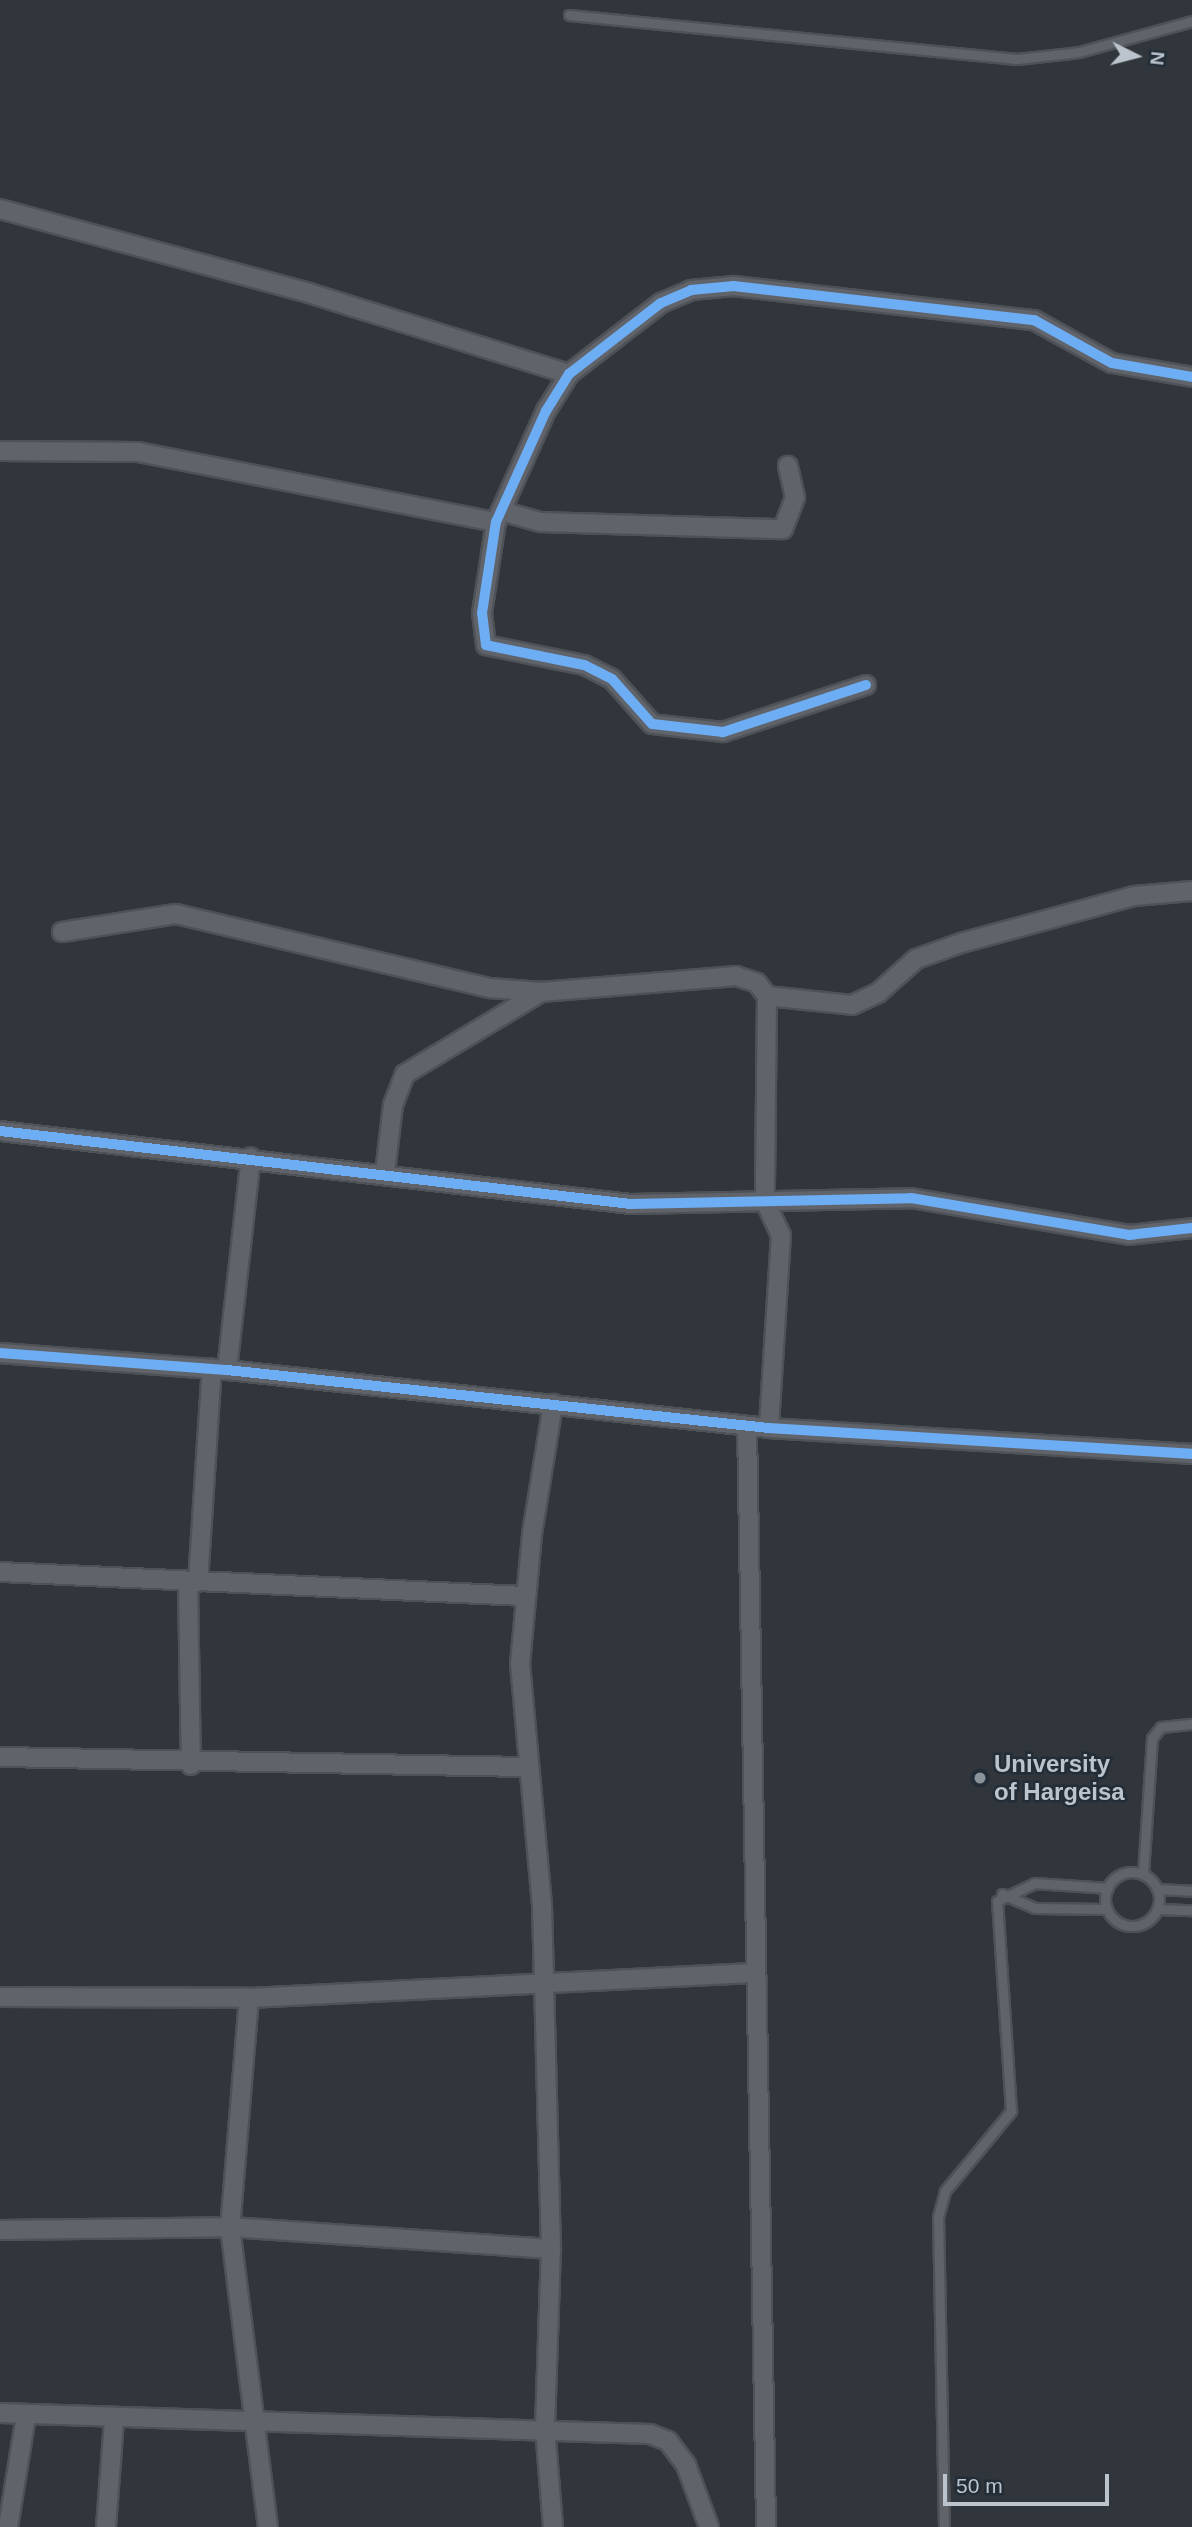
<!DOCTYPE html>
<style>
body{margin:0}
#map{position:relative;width:1192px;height:2527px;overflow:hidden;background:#30363c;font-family:Arial,sans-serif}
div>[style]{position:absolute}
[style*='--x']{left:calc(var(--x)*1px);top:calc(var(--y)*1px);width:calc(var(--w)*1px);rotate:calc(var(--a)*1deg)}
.roads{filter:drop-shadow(2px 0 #4e5257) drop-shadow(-2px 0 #4e5257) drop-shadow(0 2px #4e5257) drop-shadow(0 -2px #4e5257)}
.service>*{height:9px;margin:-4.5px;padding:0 4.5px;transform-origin:4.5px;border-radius:4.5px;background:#60646a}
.service>.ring{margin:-4.5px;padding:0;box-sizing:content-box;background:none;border:9px solid #60646a;border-radius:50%}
.minor>*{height:18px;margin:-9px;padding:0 9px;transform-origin:9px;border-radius:9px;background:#60646a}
.cycleway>*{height:10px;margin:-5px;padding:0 5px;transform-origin:5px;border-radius:5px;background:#6dadf4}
.dots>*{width:19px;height:19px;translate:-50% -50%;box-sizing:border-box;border:4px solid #222d38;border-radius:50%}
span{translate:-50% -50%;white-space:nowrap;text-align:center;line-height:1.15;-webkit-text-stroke:5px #222d38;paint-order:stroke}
.poi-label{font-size:24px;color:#bbc3cc;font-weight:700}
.left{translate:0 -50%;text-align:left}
.north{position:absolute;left:1101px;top:21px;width:70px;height:70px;-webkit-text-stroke:5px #222d38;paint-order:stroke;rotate:96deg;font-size:19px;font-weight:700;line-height:28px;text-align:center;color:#bbc3cc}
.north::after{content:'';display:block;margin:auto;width:24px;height:32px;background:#bbc3cc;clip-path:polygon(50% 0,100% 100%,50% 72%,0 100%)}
.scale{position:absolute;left:943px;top:2474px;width:166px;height:32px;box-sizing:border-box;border:4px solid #bbc3cc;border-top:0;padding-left:9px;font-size:21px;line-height:24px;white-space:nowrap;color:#bbc3cc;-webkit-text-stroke:5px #222d38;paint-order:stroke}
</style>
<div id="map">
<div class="roads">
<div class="service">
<div style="--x:569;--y:15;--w:450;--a:5.6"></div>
<div style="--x:1017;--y:59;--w:62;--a:-6.4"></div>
<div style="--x:1079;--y:52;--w:117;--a:-15.3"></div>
<div class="ring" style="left:1105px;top:1872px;width:45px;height:45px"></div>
<div style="--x:1143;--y:1874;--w:136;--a:-86.2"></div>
<div style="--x:1152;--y:1738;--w:14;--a:-51"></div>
<div style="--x:1161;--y:1727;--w:31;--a:-6"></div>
<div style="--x:1157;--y:1889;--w:35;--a:3"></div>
<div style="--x:1002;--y:1894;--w:36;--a:23"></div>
<div style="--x:1035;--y:1908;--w:72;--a:0.8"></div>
<div style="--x:1157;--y:1909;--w:35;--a:2"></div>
<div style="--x:944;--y:2527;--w:310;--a:-91.1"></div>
<div style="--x:938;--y:2217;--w:27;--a:-75"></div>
<div style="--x:945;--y:2191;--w:104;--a:-50.5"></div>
<div style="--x:1011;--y:2111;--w:210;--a:-93.8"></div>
<div style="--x:997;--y:1901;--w:42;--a:-25.3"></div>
<div style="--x:1035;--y:1883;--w:73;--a:3.9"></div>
</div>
<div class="minor">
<div style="--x:0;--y:209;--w:320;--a:15.2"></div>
<div style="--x:309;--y:293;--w:272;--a:17.3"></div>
<div style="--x:0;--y:451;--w:138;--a:0.4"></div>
<div style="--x:138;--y:452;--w:365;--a:11.1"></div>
<div style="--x:501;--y:511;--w:41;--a:15.8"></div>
<div style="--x:540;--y:522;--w:243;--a:1.7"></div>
<div style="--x:783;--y:529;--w:34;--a:-69"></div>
<div style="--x:795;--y:497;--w:32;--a:-103"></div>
<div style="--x:866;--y:685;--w:151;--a:161.8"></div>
<div style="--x:723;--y:732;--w:71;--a:-173.6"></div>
<div style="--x:652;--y:724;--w:60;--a:-131.6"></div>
<div style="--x:612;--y:679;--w:31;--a:-153"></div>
<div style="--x:584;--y:665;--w:100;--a:-168.5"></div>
<div style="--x:486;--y:645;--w:32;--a:-97"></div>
<div style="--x:482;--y:613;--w:92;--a:-81.3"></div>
<div style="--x:496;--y:522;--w:122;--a:-65.8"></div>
<div style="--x:546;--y:411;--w:44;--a:-58.1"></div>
<div style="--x:569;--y:374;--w:116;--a:-37.7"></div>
<div style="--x:661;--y:303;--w:33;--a:-23"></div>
<div style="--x:691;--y:290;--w:43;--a:-5.3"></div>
<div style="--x:734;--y:286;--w:302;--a:6.5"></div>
<div style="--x:1034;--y:320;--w:89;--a:28.9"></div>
<div style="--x:1112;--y:363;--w:81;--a:9.9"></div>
<div style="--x:62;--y:932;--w:115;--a:-9"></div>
<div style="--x:176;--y:914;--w:323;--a:13.3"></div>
<div style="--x:490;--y:988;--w:51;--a:4.5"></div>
<div style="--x:541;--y:992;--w:196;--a:-4.7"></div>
<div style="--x:736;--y:976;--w:22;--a:18"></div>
<div style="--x:757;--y:983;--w:16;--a:52"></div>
<div style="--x:767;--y:996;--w:205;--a:90.6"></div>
<div style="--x:765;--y:1201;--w:38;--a:65"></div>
<div style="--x:781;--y:1235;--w:193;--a:93.6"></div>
<div style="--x:767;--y:996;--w:85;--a:6"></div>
<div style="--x:852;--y:1005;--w:29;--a:-25"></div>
<div style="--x:878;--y:993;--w:51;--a:-41.8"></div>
<div style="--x:916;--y:959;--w:48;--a:-19.6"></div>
<div style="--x:961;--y:943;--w:179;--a:-15.2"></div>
<div style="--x:1134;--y:896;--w:58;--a:-4.9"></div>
<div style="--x:0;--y:1131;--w:635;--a:6.6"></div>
<div style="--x:631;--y:1204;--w:280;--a:-1.2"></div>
<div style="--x:911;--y:1198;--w:221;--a:9.6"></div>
<div style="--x:1129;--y:1235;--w:63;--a:-6.3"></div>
<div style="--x:385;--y:1173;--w:68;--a:-83.3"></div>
<div style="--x:393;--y:1105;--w:33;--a:-69"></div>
<div style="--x:405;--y:1074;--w:159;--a:-31.1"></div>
<div style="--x:0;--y:1353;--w:228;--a:4.3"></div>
<div style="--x:227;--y:1370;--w:545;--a:6.11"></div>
<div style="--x:769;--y:1428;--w:424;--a:3.5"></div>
<div style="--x:227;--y:1370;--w:214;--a:-83.6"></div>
<div style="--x:747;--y:1426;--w:1101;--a:89.01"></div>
<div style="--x:0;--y:1572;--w:526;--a:2.62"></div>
<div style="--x:188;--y:1581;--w:184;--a:89.1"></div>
<div style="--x:198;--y:1582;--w:214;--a:-86.3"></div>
<div style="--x:0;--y:1757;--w:526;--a:1.09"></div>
<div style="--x:0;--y:1997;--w:249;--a:0.2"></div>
<div style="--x:249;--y:1998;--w:504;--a:-2.85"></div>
<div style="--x:249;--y:1998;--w:230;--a:94.7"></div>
<div style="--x:230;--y:2227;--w:302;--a:82.8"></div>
<div style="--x:0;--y:2230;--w:230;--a:-0.7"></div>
<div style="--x:230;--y:2227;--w:322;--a:3.9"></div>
<div style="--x:0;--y:2413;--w:650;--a:1.85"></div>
<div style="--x:650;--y:2434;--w:19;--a:21"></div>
<div style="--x:668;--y:2441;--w:30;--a:53"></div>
<div style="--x:686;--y:2465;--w:66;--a:69.6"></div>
<div style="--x:8;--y:2527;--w:112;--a:-80.8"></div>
<div style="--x:106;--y:2527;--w:107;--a:-85.7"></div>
<div style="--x:553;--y:2527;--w:99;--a:-94.6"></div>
<div style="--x:545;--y:2428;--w:179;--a:-88.1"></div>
<div style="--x:551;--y:2249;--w:344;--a:-91.5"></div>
<div style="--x:542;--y:1905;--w:242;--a:-95.2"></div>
<div style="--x:520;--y:1664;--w:131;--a:-84.7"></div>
<div style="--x:532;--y:1534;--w:132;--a:-80.8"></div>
</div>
</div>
<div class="cycleway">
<div style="--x:866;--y:685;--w:151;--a:161.8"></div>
<div style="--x:723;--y:732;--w:71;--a:-173.6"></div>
<div style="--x:652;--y:724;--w:60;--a:-131.6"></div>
<div style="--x:612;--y:679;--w:31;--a:-153"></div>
<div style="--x:584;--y:665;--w:100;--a:-168.5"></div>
<div style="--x:486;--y:645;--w:32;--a:-97"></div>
<div style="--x:482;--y:613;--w:92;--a:-81.3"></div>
<div style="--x:496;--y:522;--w:122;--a:-65.8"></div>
<div style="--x:546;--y:411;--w:44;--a:-58.1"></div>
<div style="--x:569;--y:374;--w:116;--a:-37.7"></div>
<div style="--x:661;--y:303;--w:33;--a:-23"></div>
<div style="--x:691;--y:290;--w:43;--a:-5.3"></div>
<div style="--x:734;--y:286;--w:302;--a:6.5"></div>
<div style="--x:1034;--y:320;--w:89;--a:28.9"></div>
<div style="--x:1112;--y:363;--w:81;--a:9.9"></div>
<div style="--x:0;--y:1131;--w:635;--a:6.6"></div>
<div style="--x:631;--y:1204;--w:280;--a:-1.2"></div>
<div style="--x:911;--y:1198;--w:221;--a:9.6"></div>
<div style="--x:1129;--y:1235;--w:63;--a:-6.3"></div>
<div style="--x:0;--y:1353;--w:228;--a:4.3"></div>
<div style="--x:227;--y:1370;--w:545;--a:6.11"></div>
<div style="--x:769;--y:1428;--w:424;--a:3.5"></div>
</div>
<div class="dots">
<div style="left:980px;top:1778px;background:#8a929a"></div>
</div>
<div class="poi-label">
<span class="left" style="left:994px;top:1778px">University<br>of Hargeisa</span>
</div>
<div class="north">N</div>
<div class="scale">50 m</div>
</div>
